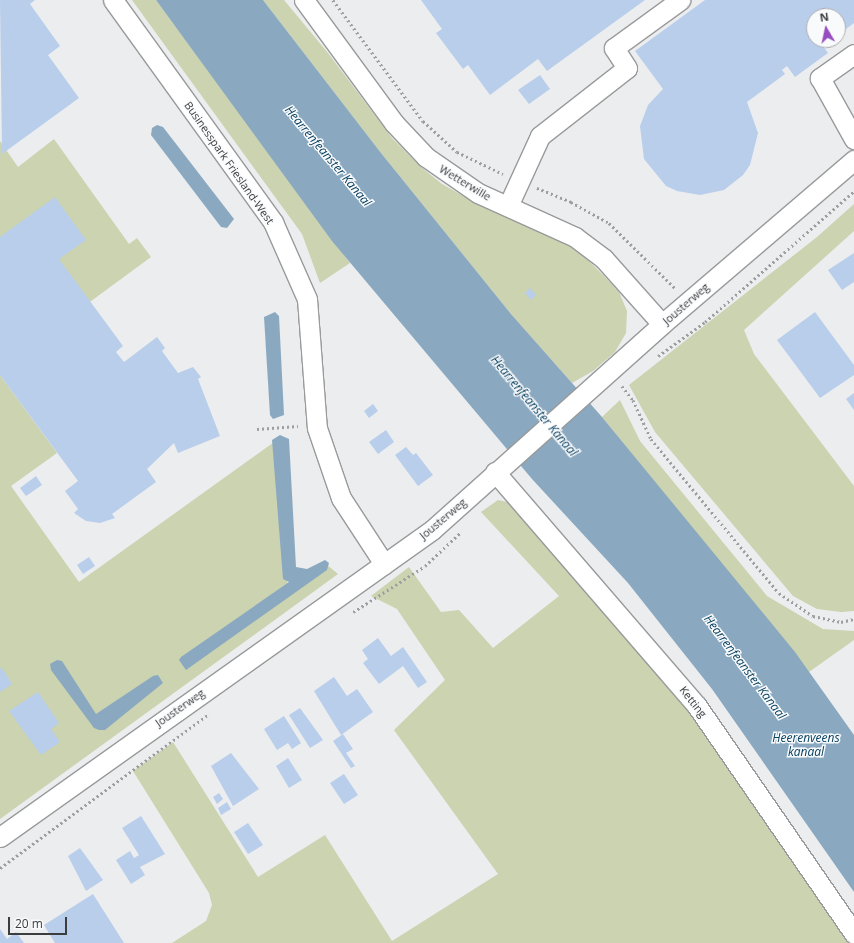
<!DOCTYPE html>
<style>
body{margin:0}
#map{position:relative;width:854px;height:943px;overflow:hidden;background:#ecedef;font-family:"Open Sans",sans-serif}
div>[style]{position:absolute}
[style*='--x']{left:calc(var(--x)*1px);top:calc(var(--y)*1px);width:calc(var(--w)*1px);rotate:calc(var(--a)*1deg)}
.green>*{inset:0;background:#cbd3b0}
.water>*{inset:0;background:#8aa9c0}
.building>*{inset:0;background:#b8ceeb}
.path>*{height:2.5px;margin-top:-1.25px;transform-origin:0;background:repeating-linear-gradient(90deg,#9d9e9f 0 2px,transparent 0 5px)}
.roads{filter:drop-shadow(1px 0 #989a9b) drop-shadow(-1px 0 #989a9b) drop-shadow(0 1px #989a9b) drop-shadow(0 -1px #989a9b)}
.minor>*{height:19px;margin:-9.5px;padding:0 9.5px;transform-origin:9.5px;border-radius:9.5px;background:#fff}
span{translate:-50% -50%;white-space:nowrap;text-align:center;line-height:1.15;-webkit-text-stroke:3px #f9fafc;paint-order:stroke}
.street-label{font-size:11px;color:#3c3d3d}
.water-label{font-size:12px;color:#074060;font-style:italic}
.north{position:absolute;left:806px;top:8px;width:40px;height:40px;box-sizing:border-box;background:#f9fafc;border:1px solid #adaeb0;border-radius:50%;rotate:351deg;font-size:11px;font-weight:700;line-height:16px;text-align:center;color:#3c3d3d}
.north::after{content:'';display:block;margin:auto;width:14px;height:18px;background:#974dc0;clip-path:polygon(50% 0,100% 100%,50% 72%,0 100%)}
.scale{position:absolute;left:8px;top:917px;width:59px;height:18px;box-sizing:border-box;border:2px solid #3c3d3d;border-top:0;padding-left:5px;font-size:12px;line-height:14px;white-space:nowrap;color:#3c3d3d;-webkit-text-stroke:3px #f9fafc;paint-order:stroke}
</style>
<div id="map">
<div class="green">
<div style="clip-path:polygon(132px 0,156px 0,350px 263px,320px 283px,302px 234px)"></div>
<div style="clip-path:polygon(263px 0,284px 0,328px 53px,392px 138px,421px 167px,442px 184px,481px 206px,547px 234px,580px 252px,604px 276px,619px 292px,627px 311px,626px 333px,615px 352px,593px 371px,572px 383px,511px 314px,381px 153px)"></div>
<div style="clip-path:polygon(54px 139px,129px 244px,137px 238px,151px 257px,0 368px,0 141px,18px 167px)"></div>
<div style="clip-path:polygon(854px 204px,854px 231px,744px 330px,754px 354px,854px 486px,854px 611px,841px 612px,817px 609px,793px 596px,655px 432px,629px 385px,817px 237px)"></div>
<div style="clip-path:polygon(0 375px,57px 453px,11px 486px,79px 582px,277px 440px,288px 590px,326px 564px,338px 574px,0 819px)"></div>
<div style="clip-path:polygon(620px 400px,640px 441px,767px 596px,823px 629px,854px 631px,854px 640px,809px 672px,602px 417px)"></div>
<div style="clip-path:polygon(498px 500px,512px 503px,594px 590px,697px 723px,854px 943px,172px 943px,206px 921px,212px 905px,209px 893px,133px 771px,173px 742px,258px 877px,325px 835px,392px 941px,498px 874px,394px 730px,445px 680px,397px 609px,371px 596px,409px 567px,441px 612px,459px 610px,493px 648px,559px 596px,481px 512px)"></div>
</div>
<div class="water">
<div style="clip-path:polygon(156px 0,263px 0,381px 153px,511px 314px,602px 417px,795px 652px,854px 735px,854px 892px,712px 689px,628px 583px,532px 479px,332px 241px)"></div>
<div style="clip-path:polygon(157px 125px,163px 127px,234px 219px,227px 228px,221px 227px,151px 135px,152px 128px)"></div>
<div style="clip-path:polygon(275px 312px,279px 316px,284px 415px,273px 419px,270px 415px,264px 317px)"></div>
<div style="clip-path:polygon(280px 435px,289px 439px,296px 567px,307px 569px,325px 560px,329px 563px,327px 570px,186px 670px,179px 660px,181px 657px,289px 582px,283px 579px,272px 440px)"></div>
<div style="clip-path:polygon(57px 660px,62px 661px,96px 714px,153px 676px,158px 675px,163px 683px,105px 730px,99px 730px,94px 728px,51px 670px,50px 664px)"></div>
</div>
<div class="building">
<div style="clip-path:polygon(0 0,35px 0,30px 4px,60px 46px,48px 55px,79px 98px,2px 154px)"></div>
<div style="clip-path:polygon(421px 0,645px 0,547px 71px,538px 59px,490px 95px,468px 65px,463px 69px,436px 33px,442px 29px)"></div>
<div style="clip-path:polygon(705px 0,854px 0,854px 23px,838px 35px,838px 16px,814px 16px,814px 40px,822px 40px,820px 42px,828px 53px,795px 77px,787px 66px,782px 70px,785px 74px,747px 102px,758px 133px,750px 165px,743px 175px,724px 190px,700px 195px,677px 191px,666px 186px,644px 159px,640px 126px,648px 105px,663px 89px,635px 51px)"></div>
<div style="clip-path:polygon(540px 75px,550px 89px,529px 104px,518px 90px)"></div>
<div style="clip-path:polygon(55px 197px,86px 240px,59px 259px,123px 346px,116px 352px,124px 362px,157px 337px,165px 348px,162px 351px,178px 373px,193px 367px,201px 377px,198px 379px,220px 436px,178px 453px,174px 443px,147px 469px,156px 482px,112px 514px,115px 518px,100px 523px,86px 521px,74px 513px,78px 509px,65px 491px,78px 481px,0 375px,0 237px)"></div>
<div style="clip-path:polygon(854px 253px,854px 282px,842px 290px,828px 270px)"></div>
<div style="clip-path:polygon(530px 288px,536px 295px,531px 300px,525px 293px)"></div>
<div style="clip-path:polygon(815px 312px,854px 365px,854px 375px,820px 398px,777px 340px)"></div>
<div style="clip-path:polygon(854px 393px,854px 410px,846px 399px)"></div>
<div style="clip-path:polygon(373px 404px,378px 411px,369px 418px,364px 411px)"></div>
<div style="clip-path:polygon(386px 430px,394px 442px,378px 454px,369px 442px)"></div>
<div style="clip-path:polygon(406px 447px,413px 455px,416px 453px,433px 475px,418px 486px,395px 455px)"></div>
<div style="clip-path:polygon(36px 476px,42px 485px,26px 496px,20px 488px)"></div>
<div style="clip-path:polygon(89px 557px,95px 566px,83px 574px,77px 565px)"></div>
<div style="clip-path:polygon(378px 638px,391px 656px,403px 647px,427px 682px,418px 688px,403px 666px,379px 684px,363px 663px,368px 659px,362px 650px)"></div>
<div style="clip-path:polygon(2px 668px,12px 684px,0 692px,0 669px)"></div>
<div style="clip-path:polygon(334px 677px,347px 696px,357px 689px,373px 712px,341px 735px,314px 691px)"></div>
<div style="clip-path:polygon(38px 692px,59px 723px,51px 729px,60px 742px,41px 755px,9px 711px)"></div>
<div style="clip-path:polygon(300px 708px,323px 740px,310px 748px,289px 715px)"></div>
<div style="clip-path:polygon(284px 716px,301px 743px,292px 749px,288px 743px,277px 750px,264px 729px)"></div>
<div style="clip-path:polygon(343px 734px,353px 749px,346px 753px,355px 766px,351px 768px,333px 741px)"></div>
<div style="clip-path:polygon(231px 753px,259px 789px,233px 806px,211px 766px)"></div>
<div style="clip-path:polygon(288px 758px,302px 780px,289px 788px,276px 766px)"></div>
<div style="clip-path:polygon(344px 774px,358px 795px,344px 804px,330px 783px)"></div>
<div style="clip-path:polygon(219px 793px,223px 799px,217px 804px,213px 797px)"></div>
<div style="clip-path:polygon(227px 802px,231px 809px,221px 815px,218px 808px)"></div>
<div style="clip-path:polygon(141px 816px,165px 854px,140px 867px,145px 875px,131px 884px,116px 860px,130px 851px,134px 858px,139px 855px,122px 828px)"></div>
<div style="clip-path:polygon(248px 823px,263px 845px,248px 854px,234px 832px)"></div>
<div style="clip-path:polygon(80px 848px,103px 880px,86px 891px,68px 856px)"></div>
<div style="clip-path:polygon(93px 894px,124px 943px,55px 943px,44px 925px)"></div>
<div style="clip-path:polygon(0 929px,7px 939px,16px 932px,24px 943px,0 943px)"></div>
</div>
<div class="path">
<div style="--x:333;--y:0;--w:151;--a:53.4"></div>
<div style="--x:423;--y:121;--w:46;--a:42.4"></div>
<div style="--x:457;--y:152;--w:51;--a:25.6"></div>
<div style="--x:537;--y:188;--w:37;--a:22"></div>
<div style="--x:571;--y:202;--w:43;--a:28.9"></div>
<div style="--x:609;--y:223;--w:93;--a:44.6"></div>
<div style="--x:658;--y:356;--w:58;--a:-35.9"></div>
<div style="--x:705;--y:322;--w:198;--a:-41.3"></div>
<div style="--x:622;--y:386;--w:18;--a:52"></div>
<div style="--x:633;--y:400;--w:43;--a:65.2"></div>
<div style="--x:651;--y:439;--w:200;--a:50.3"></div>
<div style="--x:779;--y:593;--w:41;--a:34.1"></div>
<div style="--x:813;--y:616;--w:29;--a:12"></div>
<div style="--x:841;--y:622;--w:13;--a:-13"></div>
<div style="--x:257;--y:429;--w:41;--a:-4.2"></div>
<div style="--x:353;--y:612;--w:85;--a:-32.6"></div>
<div style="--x:425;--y:566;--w:50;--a:-43.4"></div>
<div style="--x:0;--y:868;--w:260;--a:-36.4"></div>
</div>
<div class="roads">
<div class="minor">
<div style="--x:113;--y:0;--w:274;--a:54.2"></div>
<div style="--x:273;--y:222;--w:84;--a:66.2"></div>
<div style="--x:307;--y:299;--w:129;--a:85.6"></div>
<div style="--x:317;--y:428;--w:74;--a:71.1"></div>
<div style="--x:341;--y:498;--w:79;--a:56.9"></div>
<div style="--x:304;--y:0;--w:152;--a:53.8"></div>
<div style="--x:394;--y:123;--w:47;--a:46.7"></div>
<div style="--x:426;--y:157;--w:63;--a:34.7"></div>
<div style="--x:478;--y:193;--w:107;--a:24.4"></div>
<div style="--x:575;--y:237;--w:36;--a:37"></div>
<div style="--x:604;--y:259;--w:87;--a:48.3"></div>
<div style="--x:854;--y:54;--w:42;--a:144.8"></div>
<div style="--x:820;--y:78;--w:70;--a:60.9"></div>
<div style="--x:508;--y:206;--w:77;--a:-65.4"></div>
<div style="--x:540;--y:136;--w:110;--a:-38"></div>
<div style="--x:627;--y:68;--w:24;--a:-123"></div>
<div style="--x:614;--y:48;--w:82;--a:-36"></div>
<div style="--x:495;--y:472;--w:309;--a:49.2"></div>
<div style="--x:697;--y:706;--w:277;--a:55.4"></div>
<div style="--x:0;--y:837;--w:530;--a:-35.4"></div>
<div style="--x:432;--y:530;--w:309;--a:-41.8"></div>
<div style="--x:662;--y:324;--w:253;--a:-40.5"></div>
</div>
</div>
<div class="street-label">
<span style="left:229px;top:163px;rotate:55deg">Businesspark Friesland-West</span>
<span style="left:465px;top:183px;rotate:31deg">Wetterwille</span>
<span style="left:686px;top:304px;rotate:-41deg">Jousterweg</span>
<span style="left:443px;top:519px;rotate:-40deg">Jousterweg</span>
<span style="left:693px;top:702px;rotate:52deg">Ketting</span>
<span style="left:180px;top:708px;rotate:-35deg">Jousterweg</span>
</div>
<div class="water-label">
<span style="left:328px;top:156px;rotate:50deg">Hearrenfeanster Kanaal</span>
<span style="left:534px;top:406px;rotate:50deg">Hearrenfeanster Kanaal</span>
<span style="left:745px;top:667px;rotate:53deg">Hearrenfeanster Kanaal</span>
<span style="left:806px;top:745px">Heerenveens<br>kanaal</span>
</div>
<div class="north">N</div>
<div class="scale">20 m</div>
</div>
